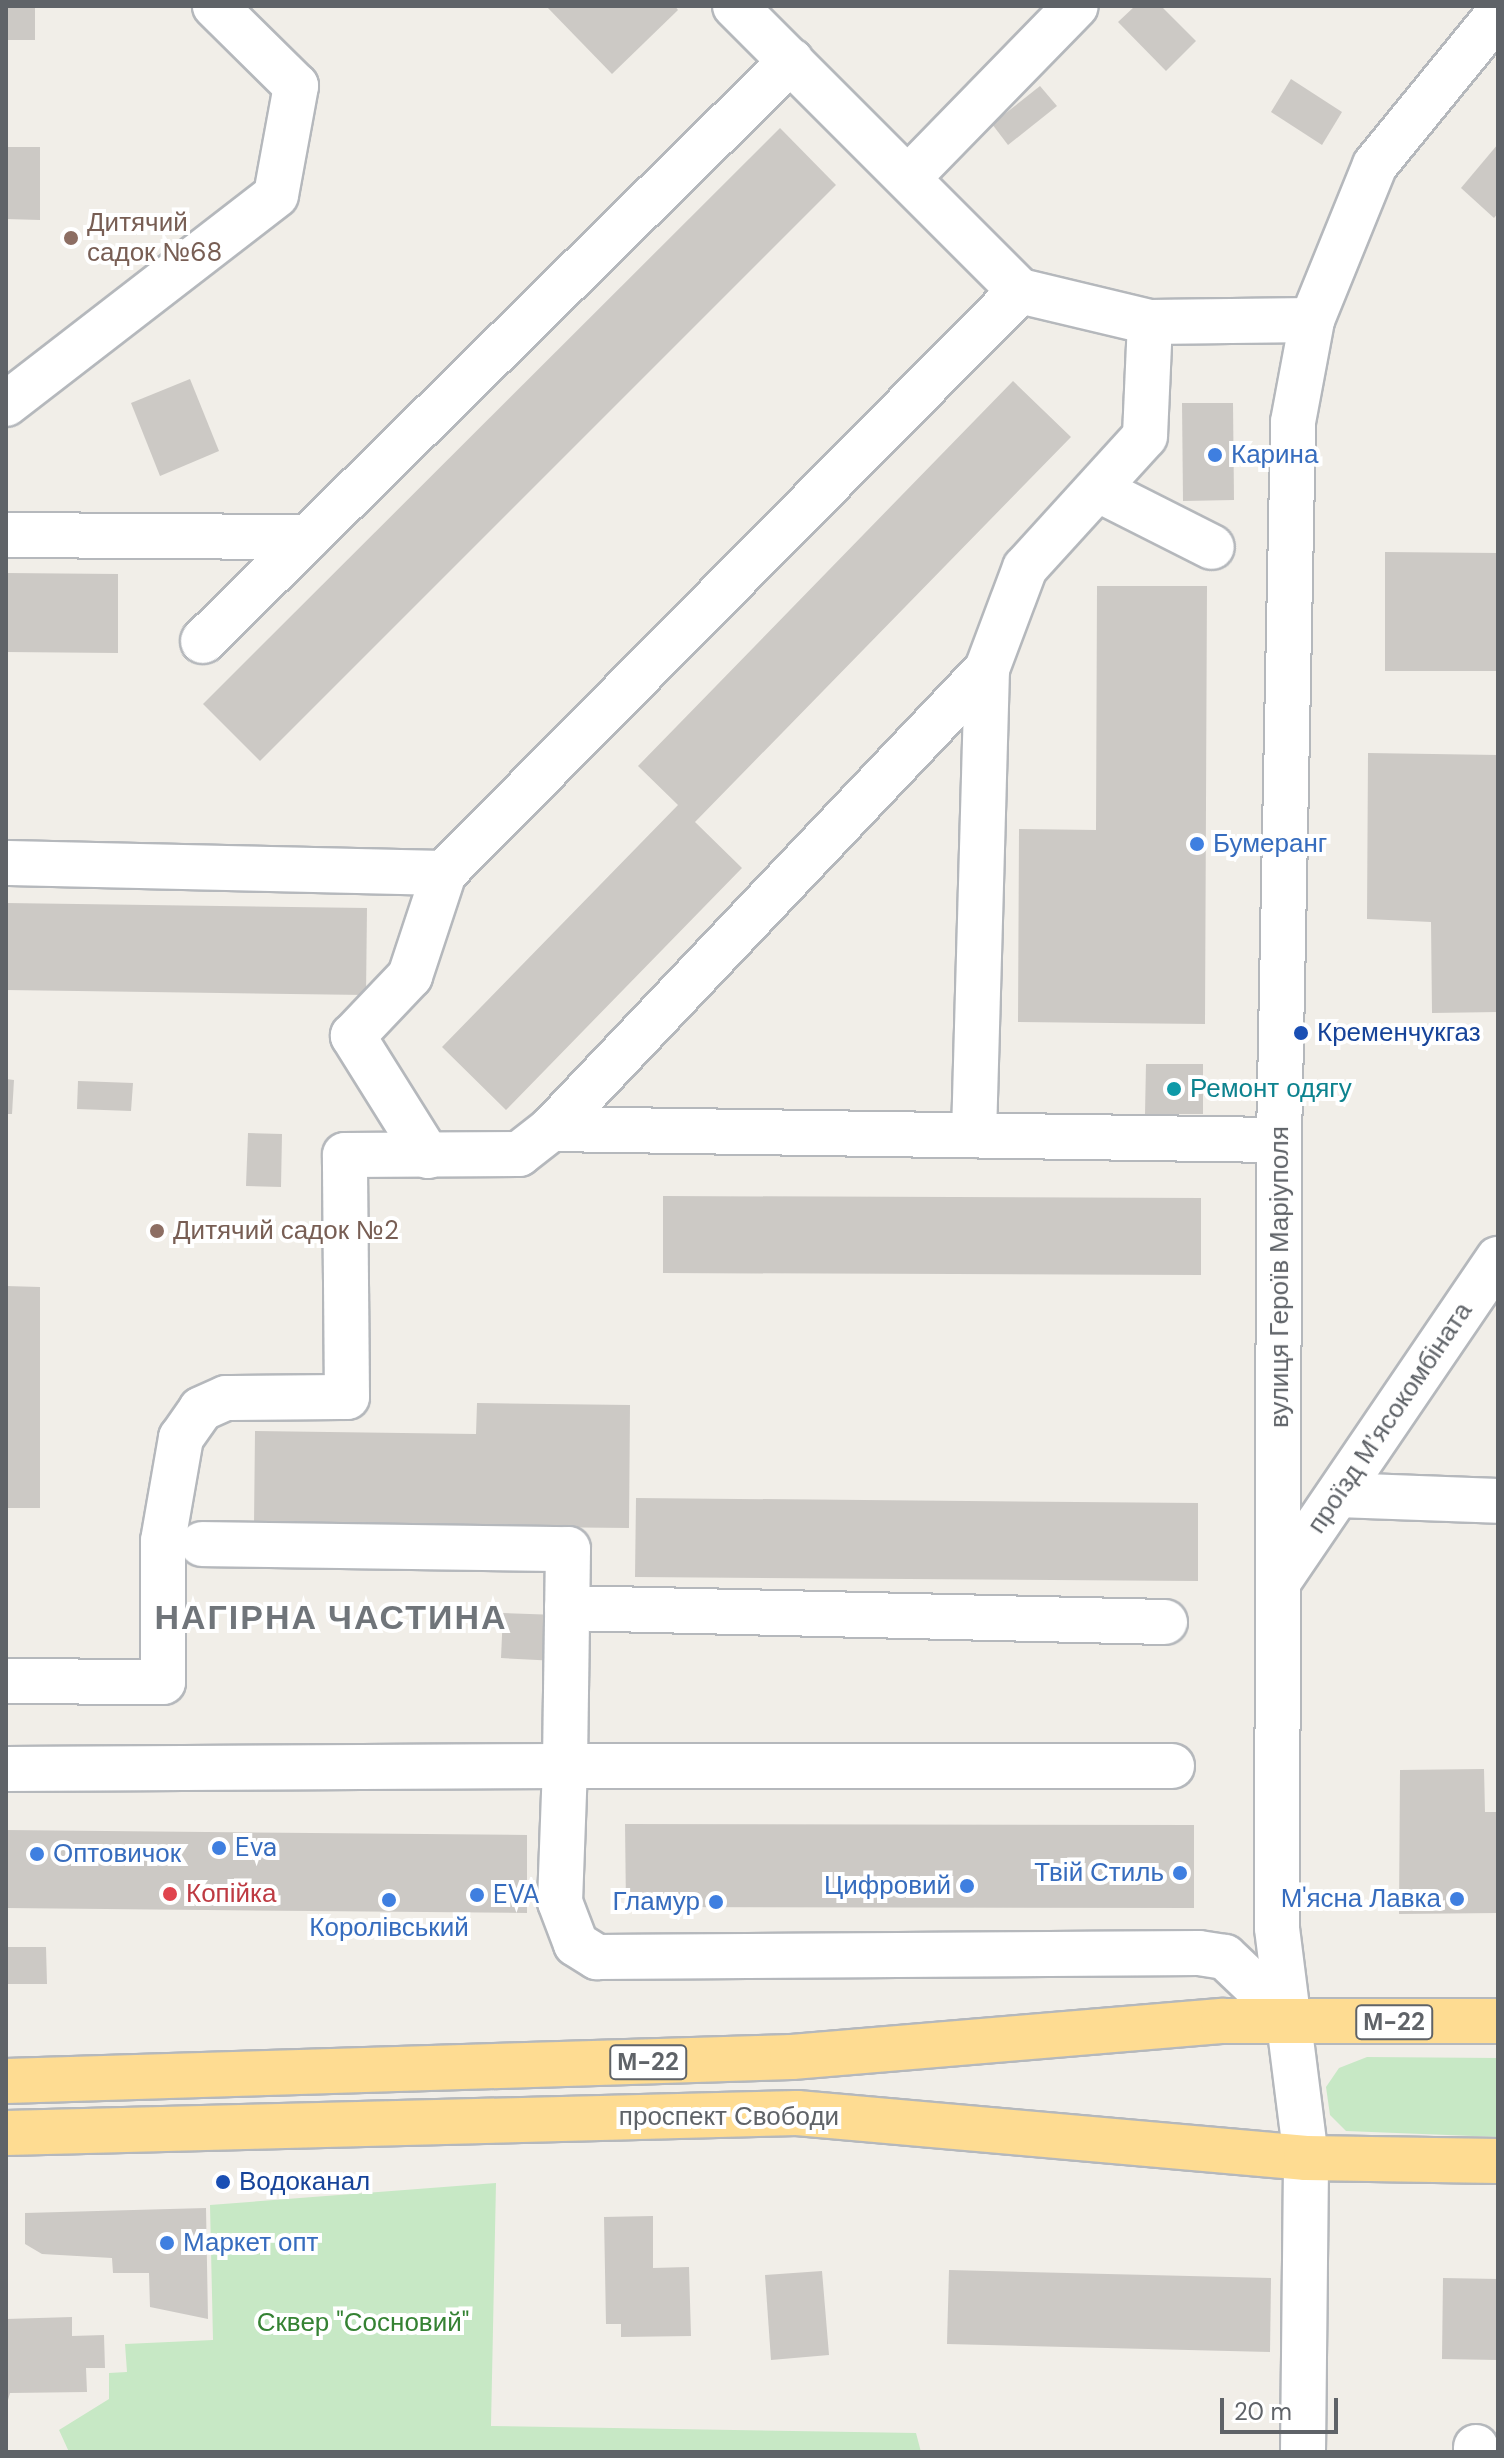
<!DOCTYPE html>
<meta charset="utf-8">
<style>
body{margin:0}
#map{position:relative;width:1504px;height:2458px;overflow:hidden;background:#f1eee8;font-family:"DM Sans",sans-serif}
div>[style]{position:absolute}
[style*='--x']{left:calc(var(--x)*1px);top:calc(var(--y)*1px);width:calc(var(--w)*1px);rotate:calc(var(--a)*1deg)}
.green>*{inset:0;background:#c7e8c5}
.building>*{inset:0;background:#ccc9c5}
.roads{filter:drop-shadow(2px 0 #b5b8bc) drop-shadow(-2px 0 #b5b8bc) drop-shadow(0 2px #b5b8bc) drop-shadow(0 -2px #b5b8bc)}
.minor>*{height:44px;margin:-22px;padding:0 22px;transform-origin:22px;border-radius:22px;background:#fff}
.highway>*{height:44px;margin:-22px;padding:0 22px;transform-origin:22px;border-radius:22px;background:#fedc92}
.dots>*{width:22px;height:22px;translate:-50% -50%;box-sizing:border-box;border:4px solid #fff;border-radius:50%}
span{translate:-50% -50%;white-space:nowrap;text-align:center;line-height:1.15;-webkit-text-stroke:8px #fff;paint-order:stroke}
.shield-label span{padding:2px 6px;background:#fff;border:2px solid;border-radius:6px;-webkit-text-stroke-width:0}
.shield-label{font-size:24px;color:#5f6368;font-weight:700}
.education-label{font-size:26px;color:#785e54}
.left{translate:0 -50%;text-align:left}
.shop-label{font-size:26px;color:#366cbe}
.right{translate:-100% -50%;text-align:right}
.transit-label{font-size:26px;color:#164399}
.culture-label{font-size:26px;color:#0d838f}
.street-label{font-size:26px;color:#5f6368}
.health-label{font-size:26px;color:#be3a42}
.park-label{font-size:26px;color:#358233}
.district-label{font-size:34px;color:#70757a;font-weight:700;letter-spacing:2px}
.frame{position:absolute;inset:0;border:8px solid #5f6368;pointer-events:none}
.scale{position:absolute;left:1220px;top:2398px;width:118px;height:36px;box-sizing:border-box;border:4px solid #5f6368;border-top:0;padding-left:10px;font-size:24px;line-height:28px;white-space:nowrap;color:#5f6368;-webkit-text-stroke:6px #fff;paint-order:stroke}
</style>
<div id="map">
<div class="green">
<div style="clip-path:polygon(1367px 2057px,1498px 2058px,1498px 2137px,1346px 2131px,1330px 2115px,1326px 2087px,1339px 2068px)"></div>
<div style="clip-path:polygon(496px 2183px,491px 2426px,916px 2433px,921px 2452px,69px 2452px,59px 2430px,109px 2399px,109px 2373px,127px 2372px,125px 2344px,213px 2340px,210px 2205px)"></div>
</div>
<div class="building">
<div style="clip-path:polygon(6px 6px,35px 6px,35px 40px,6px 40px)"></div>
<div style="clip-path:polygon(546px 6px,675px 6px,678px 10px,612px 74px)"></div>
<div style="clip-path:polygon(1135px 6px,1161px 6px,1196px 41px,1166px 71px,1118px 22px)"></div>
<div style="clip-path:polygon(1291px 79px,1342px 112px,1322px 145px,1271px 112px)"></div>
<div style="clip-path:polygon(1040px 86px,1057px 106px,1008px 145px,992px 124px)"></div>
<div style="clip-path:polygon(780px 128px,836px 185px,260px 761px,203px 704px)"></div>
<div style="clip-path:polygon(1498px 144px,1498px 213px,1494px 218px,1461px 188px)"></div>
<div style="clip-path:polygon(6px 147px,40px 147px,40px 220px,6px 219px)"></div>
<div style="clip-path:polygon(190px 379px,219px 451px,160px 476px,131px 403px)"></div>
<div style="clip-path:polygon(1013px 381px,1071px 437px,695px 822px,742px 868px,506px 1110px,442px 1047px,678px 805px,638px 766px)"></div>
<div style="clip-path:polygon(1182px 403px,1233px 403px,1234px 500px,1183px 501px)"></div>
<div style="clip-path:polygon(1385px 552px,1498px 553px,1498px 671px,1385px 671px)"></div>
<div style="clip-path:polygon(6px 573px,118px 574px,118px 653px,6px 652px)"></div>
<div style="clip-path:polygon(1097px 586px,1207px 586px,1205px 1024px,1018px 1022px,1019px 829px,1096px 830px)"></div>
<div style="clip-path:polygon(1368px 753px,1498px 755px,1498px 1012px,1432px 1013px,1431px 922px,1367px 919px)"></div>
<div style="clip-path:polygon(6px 903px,367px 908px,366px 995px,6px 990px)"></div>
<div style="clip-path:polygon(1146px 1064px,1203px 1064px,1203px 1114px,1145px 1114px)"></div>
<div style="clip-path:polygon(6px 1079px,14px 1080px,12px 1114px,6px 1114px)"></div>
<div style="clip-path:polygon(78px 1081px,133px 1083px,131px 1111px,77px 1109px)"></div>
<div style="clip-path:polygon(248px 1133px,282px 1134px,281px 1187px,246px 1186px)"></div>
<div style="clip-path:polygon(663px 1196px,1201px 1198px,1201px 1275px,663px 1273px)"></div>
<div style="clip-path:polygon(6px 1286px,40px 1287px,40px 1508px,6px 1508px)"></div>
<div style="clip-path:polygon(477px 1403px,630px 1405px,629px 1528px,254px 1524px,255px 1431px,476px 1434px)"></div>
<div style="clip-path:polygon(636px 1498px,1198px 1503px,1198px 1581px,635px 1577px)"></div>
<div style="clip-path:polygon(503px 1613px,558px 1615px,557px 1661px,501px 1658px)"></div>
<div style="clip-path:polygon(1484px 1769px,1485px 1812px,1498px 1812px,1498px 1913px,1399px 1914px,1400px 1770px)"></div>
<div style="clip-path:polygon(625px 1824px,1194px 1825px,1194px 1908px,626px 1907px)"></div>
<div style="clip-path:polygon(6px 1830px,527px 1835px,527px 1913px,6px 1908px)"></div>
<div style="clip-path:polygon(6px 1947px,46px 1947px,47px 1984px,6px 1984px)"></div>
<div style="clip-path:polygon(206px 2208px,208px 2319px,150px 2307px,149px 2273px,113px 2273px,112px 2258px,42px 2254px,25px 2244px,25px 2213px)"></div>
<div style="clip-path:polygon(653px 2216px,653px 2268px,689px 2267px,691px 2336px,621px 2337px,621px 2324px,606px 2324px,604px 2217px)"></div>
<div style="clip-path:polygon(949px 2270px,1271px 2278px,1270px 2352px,947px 2344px)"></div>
<div style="clip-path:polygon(822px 2271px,829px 2355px,771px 2360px,765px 2275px)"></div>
<div style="clip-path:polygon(1443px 2278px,1498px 2279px,1498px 2360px,1442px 2359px)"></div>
<div style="clip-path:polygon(72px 2317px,72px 2336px,104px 2335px,105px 2368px,86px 2368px,87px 2392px,10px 2393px,6px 2407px,6px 2319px)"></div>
</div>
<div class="roads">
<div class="minor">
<div style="--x:735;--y:6;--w:403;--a:45"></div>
<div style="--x:1020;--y:291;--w:134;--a:13.4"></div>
<div style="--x:1150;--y:322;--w:162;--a:-0.7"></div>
<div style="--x:908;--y:178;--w:240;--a:-45.7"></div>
<div style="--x:6;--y:404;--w:341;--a:-37.7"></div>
<div style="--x:276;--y:195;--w:111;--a:-79.6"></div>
<div style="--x:296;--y:86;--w:114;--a:-135.4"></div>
<div style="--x:1101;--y:491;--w:124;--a:26.8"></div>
<div style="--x:6;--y:535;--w:302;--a:0.4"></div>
<div style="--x:203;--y:641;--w:826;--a:-44.61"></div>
<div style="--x:6;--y:863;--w:438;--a:1.3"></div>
<div style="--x:551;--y:1129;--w:728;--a:0.87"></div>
<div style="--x:974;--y:1135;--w:466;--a:-88.4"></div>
<div style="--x:428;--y:1156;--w:142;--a:-122"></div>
<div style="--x:353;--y:1036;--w:83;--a:-46.5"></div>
<div style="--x:410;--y:976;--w:108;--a:-71.7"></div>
<div style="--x:444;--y:873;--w:819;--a:-45.3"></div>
<div style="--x:1338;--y:1495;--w:160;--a:2.1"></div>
<div style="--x:202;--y:1544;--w:366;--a:0.8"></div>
<div style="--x:568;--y:1549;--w:217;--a:90.8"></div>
<div style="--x:565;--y:1766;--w:607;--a:0"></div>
<div style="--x:1281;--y:1578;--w:386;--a:-55.8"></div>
<div style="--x:567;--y:1608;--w:598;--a:1.34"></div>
<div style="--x:6;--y:1681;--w:157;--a:0.4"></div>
<div style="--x:163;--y:1682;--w:141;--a:-90"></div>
<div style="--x:163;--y:1541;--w:105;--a:-80.1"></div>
<div style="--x:181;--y:1438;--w:35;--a:-55"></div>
<div style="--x:201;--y:1409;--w:27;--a:-24"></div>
<div style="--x:226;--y:1398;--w:121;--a:-0.5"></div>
<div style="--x:347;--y:1397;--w:242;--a:-90.5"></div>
<div style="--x:345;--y:1155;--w:174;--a:-0.3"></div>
<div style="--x:519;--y:1154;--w:41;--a:-38"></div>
<div style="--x:551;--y:1129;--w:634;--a:-46.53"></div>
<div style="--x:987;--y:669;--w:108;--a:-69.4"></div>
<div style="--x:1025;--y:568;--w:178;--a:-47.7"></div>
<div style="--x:1145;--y:436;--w:114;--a:-87.5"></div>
<div style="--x:6;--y:1769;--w:559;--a:-0.31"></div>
<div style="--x:565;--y:1766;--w:136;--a:92.1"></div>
<div style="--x:560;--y:1902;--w:45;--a:69.1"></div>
<div style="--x:576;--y:1944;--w:25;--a:32"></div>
<div style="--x:597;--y:1957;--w:602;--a:-0.38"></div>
<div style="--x:1199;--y:1953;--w:26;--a:9"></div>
<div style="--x:1225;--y:1957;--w:88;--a:43.6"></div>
<div style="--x:1303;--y:2452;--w:294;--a:-89.4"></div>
<div style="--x:1306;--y:2158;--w:232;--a:-97.2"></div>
<div style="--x:1277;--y:1928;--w:788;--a:-89.85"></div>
<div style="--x:1279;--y:1140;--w:718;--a:-88.88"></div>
<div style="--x:1293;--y:422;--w:104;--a:-79.4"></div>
<div style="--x:1312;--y:320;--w:167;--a:-67.9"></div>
<div style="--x:1375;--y:165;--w:195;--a:-50.8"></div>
<div style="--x:1476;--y:2452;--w:5;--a:-90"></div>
</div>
<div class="highway">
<div style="--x:6;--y:2081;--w:786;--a:-1.75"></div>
<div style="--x:792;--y:2057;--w:433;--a:-4.8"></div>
<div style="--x:1223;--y:2021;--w:275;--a:0"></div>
<div style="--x:6;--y:2133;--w:791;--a:-1.45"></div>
<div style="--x:797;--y:2113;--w:511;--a:5.05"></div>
<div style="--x:1306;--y:2158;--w:192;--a:0.9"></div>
</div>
</div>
<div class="dots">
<div style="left:71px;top:238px;background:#8d6e63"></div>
<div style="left:1215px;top:455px;background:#3f7fe0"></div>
<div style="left:1197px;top:844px;background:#3f7fe0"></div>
<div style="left:1301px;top:1033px;background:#1a4fb4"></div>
<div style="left:1174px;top:1089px;background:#0f9aa8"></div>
<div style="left:157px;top:1231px;background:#8d6e63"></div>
<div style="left:219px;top:1848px;background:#3f7fe0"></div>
<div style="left:37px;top:1854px;background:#3f7fe0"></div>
<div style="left:1180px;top:1873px;background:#3f7fe0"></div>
<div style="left:967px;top:1886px;background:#3f7fe0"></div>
<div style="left:170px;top:1894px;background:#e0444e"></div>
<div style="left:477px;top:1895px;background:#3f7fe0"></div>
<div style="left:1457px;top:1899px;background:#3f7fe0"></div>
<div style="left:389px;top:1900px;background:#3f7fe0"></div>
<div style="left:716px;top:1902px;background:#3f7fe0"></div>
<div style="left:223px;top:2182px;background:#1a4fb4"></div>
<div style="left:167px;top:2243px;background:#3f7fe0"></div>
</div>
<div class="shield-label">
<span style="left:1394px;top:2022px">М-22</span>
<span style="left:648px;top:2062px">М-22</span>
</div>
<div class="education-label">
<span class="left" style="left:87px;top:238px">Дитячий<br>садок №68</span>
<span class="left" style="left:173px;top:1231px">Дитячий садок №2</span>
</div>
<div class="shop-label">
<span class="left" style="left:1231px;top:455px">Карина</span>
<span class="left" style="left:1213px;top:844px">Бумеранг</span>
<span class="left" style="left:235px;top:1848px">Eva</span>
<span class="left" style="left:53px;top:1854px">Оптовичок</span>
<span class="right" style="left:1164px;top:1873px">Твій Стиль</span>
<span class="right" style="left:951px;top:1886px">Цифровий</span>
<span class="left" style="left:493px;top:1895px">EVA</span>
<span class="right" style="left:1441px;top:1899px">М'ясна Лавка</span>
<span class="right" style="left:700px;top:1902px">Гламур</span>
<span style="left:389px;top:1928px">Королівський</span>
<span class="left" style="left:183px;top:2243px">Маркет опт</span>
</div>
<div class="transit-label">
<span class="left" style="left:1317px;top:1033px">Кременчукгаз</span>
<span class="left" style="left:239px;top:2182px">Водоканал</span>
</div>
<div class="culture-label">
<span class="left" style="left:1190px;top:1089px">Ремонт одягу</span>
</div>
<div class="street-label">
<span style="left:1280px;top:1277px;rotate:-90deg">вулиця Героїв Маріуполя</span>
<span style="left:1390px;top:1418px;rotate:-56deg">проїзд Мʼясокомбіната</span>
<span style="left:729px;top:2117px">проспект Свободи</span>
</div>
<div class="health-label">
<span class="left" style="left:186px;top:1894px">Копійка</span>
</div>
<div class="park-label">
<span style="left:363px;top:2323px">Сквер "Сосновий"</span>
</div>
<div class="district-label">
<span style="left:331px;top:1618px">НАГІРНА ЧАСТИНА</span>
</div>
<div class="frame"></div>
<div class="scale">20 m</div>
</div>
